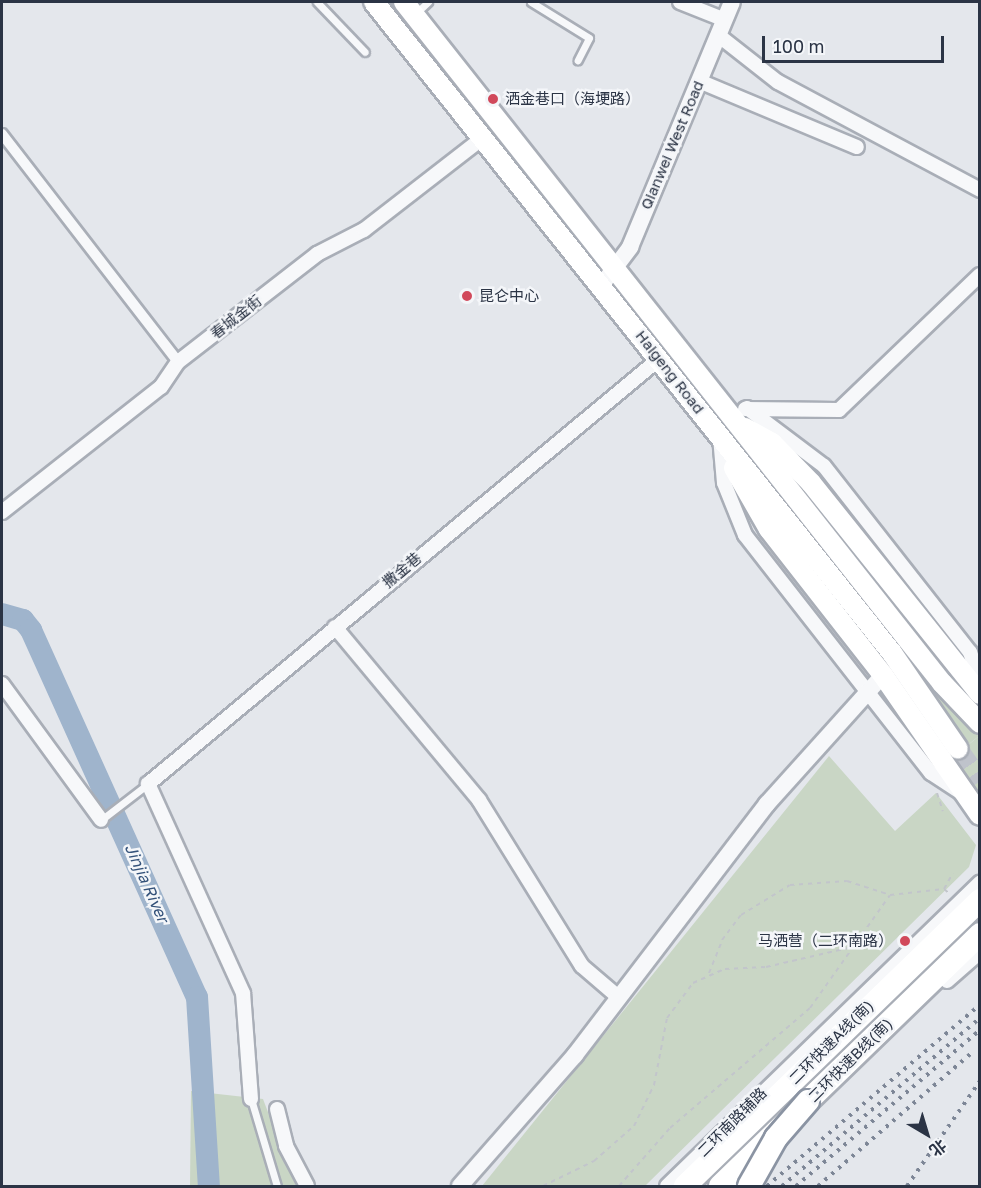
<!DOCTYPE html>
<meta charset="utf-8">
<style>
body{margin:0}
#map{position:relative;width:981px;height:1188px;overflow:hidden;background:#e4e7ec;font-family:"Golos Text","Noto Sans SC",sans-serif}
div>[style]{position:absolute}
[style*='--x']{left:calc(var(--x)*1px);top:calc(var(--y)*1px);width:calc(var(--w)*1px);rotate:calc(var(--a)*1deg)}
.green>*{inset:0;background:#c9d6c5}
.river>*{height:22px;margin:-11px;padding:0 11px;transform-origin:11px;border-radius:11px;background:#9fb4cc}
.secondary-tunnel>*{height:20px;margin-top:-10px;transform-origin:0;background:repeating-linear-gradient(90deg,#bfc3cb 0 20px,transparent 0 30px)}
.path>*{height:2px;margin-top:-1px;transform-origin:0;background:repeating-linear-gradient(90deg,#c2c5cb 0 4.5px,transparent 0 9px)}
.roads{filter:drop-shadow(2px 0 #a9aeb7) drop-shadow(-2px 0 #a9aeb7) drop-shadow(0 2px #a9aeb7) drop-shadow(0 -2px #a9aeb7)}
.service>*{height:7px;margin:-3.5px;padding:0 3.5px;transform-origin:3.5px;border-radius:3.5px;background:#f7f8fa}
.pedestrian>*{height:10px;margin:-5px;padding:0 5px;transform-origin:5px;border-radius:5px;background:#f7f8fa}
.minor>*{height:14px;margin:-7px;padding:0 7px;transform-origin:7px;border-radius:7px;background:#f7f8fa}
.tertiary>*{height:16px;margin:-8px;padding:0 8px;transform-origin:8px;border-radius:8px;background:#f7f8fa}
.secondary>*{height:20px;margin:-10px;padding:0 10px;transform-origin:10px;border-radius:10px;background:#fff}
.trunk>*{height:22px;margin:-11px;padding:0 11px;transform-origin:11px;border-radius:11px;background:#fff}
.rail>*{height:4px;margin-top:-2px;transform-origin:0;background:repeating-linear-gradient(90deg,#7d8696 0 3px,transparent 0 9px)}
.bridges{filter:drop-shadow(2px 0 #8b94a3) drop-shadow(-2px 0 #8b94a3) drop-shadow(0 2px #8b94a3) drop-shadow(0 -2px #8b94a3)}
.trunk-bridge>*{height:22px;margin:-11px;padding:0 11px;transform-origin:11px;border-radius:11px;background:#fff}
.dots>*{width:16px;height:16px;translate:-50% -50%;box-sizing:border-box;border:3px solid #f4f6f9;border-radius:50%}
span{translate:-50% -50%;white-space:nowrap;text-align:center;line-height:1.15;-webkit-text-stroke:5px #f4f6f9;paint-order:stroke}
.poi-label{font-size:15px;color:#2b3445}
.left{translate:0 -50%;text-align:left}
.right{translate:-100% -50%;text-align:right}
.street-label{font-size:15px;color:#2b3445}
.water-label{font-size:16px;color:#34527a;font-style:italic}
.frame{position:absolute;inset:0;border:3px solid #2b3445;pointer-events:none}
.north{position:absolute;left:897px;top:1104px;width:60px;height:60px;-webkit-text-stroke:4px #f4f6f9;paint-order:stroke;rotate:142deg;font-size:16px;font-weight:700;line-height:24px;text-align:center;color:#2b3445}
.north::after{content:'';display:block;margin:auto;width:21px;height:27px;background:#2b3445;clip-path:polygon(50% 0,100% 100%,50% 72%,0 100%)}
.scale{position:absolute;left:762px;top:36px;width:182px;height:27px;box-sizing:border-box;border:3px solid #2b3445;border-top:0;padding-left:8px;font-size:18px;line-height:21px;white-space:nowrap;color:#2b3445;-webkit-text-stroke:4px #f4f6f9;paint-order:stroke}
</style>
<div id="map">
<div class="green">
<div style="clip-path:polygon(937px 692px,979px 736px,969px 744px,935px 694px)"></div>
<div style="clip-path:polygon(979px 736px,979px 800px,951px 759px)"></div>
<div style="clip-path:polygon(829px 756px,895px 831px,936px 793px,976px 845px,969px 867px,645px 1186px,482px 1186px)"></div>
<div style="clip-path:polygon(191px 1091px,263px 1099px,296px 1186px,190px 1186px)"></div>
</div>
<div class="river">
<div style="--x:2;--y:614;--w:22;--a:16"></div>
<div style="--x:23;--y:620;--w:13;--a:51"></div>
<div style="--x:31;--y:630;--w:403;--a:65.7"></div>
<div style="--x:197;--y:997;--w:189;--a:86.4"></div>
</div>
<div class="secondary-tunnel">
<div style="--x:958;--y:749;--w:39;--a:55"></div>
</div>
<div class="path">
<div style="--x:937;--y:793;--w:19;--a:72"></div>
<div style="--x:944;--y:889;--w:18;--a:-61"></div>
<div style="--x:709;--y:973;--w:35;--a:-68"></div>
<div style="--x:722;--y:940;--w:31;--a:-53"></div>
<div style="--x:741;--y:915;--w:57;--a:-31.5"></div>
<div style="--x:790;--y:885;--w:57;--a:-4"></div>
<div style="--x:847;--y:881;--w:45;--a:18"></div>
<div style="--x:543;--y:1186;--w:57;--a:-26.1"></div>
<div style="--x:594;--y:1161;--w:53;--a:-41.2"></div>
<div style="--x:634;--y:1126;--w:46;--a:-64"></div>
<div style="--x:654;--y:1085;--w:68;--a:-79"></div>
<div style="--x:667;--y:1018;--w:44;--a:-53.4"></div>
<div style="--x:693;--y:983;--w:35;--a:-24"></div>
<div style="--x:725;--y:969;--w:41;--a:-2.8"></div>
<div style="--x:766;--y:967;--w:93;--a:-13"></div>
<div style="--x:619;--y:1186;--w:77;--a:-48.7"></div>
<div style="--x:670;--y:1128;--w:184;--a:-40.6"></div>
<div style="--x:810;--y:1008;--w:138;--a:-54.7"></div>
<div style="--x:890;--y:895;--w:54;--a:-6.3"></div>
<div style="--x:944;--y:889;--w:8;--a:40"></div>
</div>
<div class="roads">
<div class="service">
<div style="--x:317;--y:2;--w:69;--a:46.2"></div>
<div style="--x:531;--y:2;--w:68;--a:31.8"></div>
<div style="--x:589;--y:38;--w:25;--a:117"></div>
<div style="--x:415;--y:14;--w:18;--a:-43"></div>
<div style="--x:101;--y:820;--w:59;--a:-37.5"></div>
<div style="--x:251;--y:1099;--w:91;--a:73.4"></div>
</div>
<div class="pedestrian">
<div style="--x:2;--y:134;--w:288;--a:52.3"></div>
</div>
<div class="minor">
<div style="--x:680;--y:2;--w:48;--a:21.8"></div>
<div style="--x:718;--y:35;--w:76;--a:38.1"></div>
<div style="--x:778;--y:82;--w:229;--a:28.1"></div>
<div style="--x:699;--y:81;--w:171;--a:22.7"></div>
<div style="--x:747;--y:408;--w:96;--a:37"></div>
<div style="--x:824;--y:466;--w:236;--a:51.9"></div>
<div style="--x:970;--y:652;--w:32;--a:72"></div>
<div style="--x:745;--y:409;--w:94;--a:0.6"></div>
<div style="--x:839;--y:410;--w:195;--a:-43.8"></div>
<div style="--x:720;--y:437;--w:46;--a:85"></div>
<div style="--x:724;--y:483;--w:56;--a:68"></div>
<div style="--x:745;--y:535;--w:302;--a:52"></div>
<div style="--x:931;--y:773;--w:35;--a:33"></div>
<div style="--x:2;--y:512;--w:202;--a:-38.2"></div>
<div style="--x:161;--y:387;--w:30;--a:-56"></div>
<div style="--x:178;--y:362;--w:176;--a:-37.8"></div>
<div style="--x:317;--y:254;--w:53;--a:-27.1"></div>
<div style="--x:364;--y:230;--w:152;--a:-37.8"></div>
<div style="--x:335;--y:627;--w:225;--a:50.2"></div>
<div style="--x:479;--y:800;--w:195;--a:58.2"></div>
<div style="--x:582;--y:966;--w:46;--a:40.6"></div>
<div style="--x:2;--y:684;--w:168;--a:53.9"></div>
<div style="--x:947;--y:981;--w:44;--a:-41.3"></div>
<div style="--x:251;--y:1099;--w:106;--a:-94.3"></div>
<div style="--x:243;--y:993;--w:230;--a:-114.4"></div>
<div style="--x:148;--y:784;--w:665;--a:-39.75"></div>
<div style="--x:277;--y:1109;--w:38;--a:76"></div>
<div style="--x:286;--y:1146;--w:45;--a:62.3"></div>
<div style="--x:667;--y:1186;--w:436;--a:-44.1"></div>
</div>
<div class="tertiary">
<div style="--x:607;--y:278;--w:39;--a:-53"></div>
<div style="--x:630;--y:247;--w:265;--a:-67.4"></div>
<div style="--x:460;--y:1186;--w:174;--a:-48.7"></div>
<div style="--x:575;--y:1055;--w:316;--a:-52.6"></div>
<div style="--x:767;--y:804;--w:173;--a:-48"></div>
</div>
<div class="secondary">
<div style="--x:374;--y:2;--w:832;--a:51.49"></div>
<div style="--x:892;--y:653;--w:116;--a:55.5"></div>
<div style="--x:404;--y:2;--w:868;--a:51.69"></div>
<div style="--x:942;--y:683;--w:55;--a:46.5"></div>
<div style="--x:745;--y:428;--w:31;--a:29"></div>
<div style="--x:772;--y:443;--w:56;--a:45.7"></div>
<div style="--x:811;--y:483;--w:270;--a:51.3"></div>
<div style="--x:734;--y:468;--w:70;--a:60.2"></div>
<div style="--x:769;--y:529;--w:185;--a:52"></div>
<div style="--x:883;--y:675;--w:170;--a:55.3"></div>
</div>
<div class="trunk">
<div style="--x:685;--y:1186;--w:411;--a:-44.1"></div>
<div style="--x:720;--y:1186;--w:362;--a:-44.1"></div>
</div>
</div>
<div class="rail">
<div style="--x:767;--y:1186;--w:280;--a:-40.4"></div>
<div style="--x:782;--y:1186;--w:260;--a:-40.3"></div>
<div style="--x:796;--y:1186;--w:241;--a:-40.3"></div>
<div style="--x:818;--y:1186;--w:206;--a:-40.9"></div>
<div style="--x:907;--y:1186;--w:128;--a:-55.2"></div>
</div>
<div class="bridges">
<div class="trunk-bridge">
<div style="--x:749;--y:1186;--w:55;--a:-60.6"></div>
<div style="--x:776;--y:1138;--w:49;--a:-49.1"></div>
</div>
</div>
<div class="dots">
<div style="left:493px;top:99px;background:#d1495b"></div>
<div style="left:467px;top:296px;background:#d1495b"></div>
<div style="left:905px;top:941px;background:#d1495b"></div>
</div>
<div class="poi-label">
<span class="left" style="left:505px;top:99px">洒金巷口（海埂路）</span>
<span class="left" style="left:479px;top:296px">昆仑中心</span>
<span class="right" style="left:893px;top:941px">马洒营（二环南路）</span>
</div>
<div class="street-label">
<span style="left:672px;top:145px;rotate:-67deg">Qianwei West Road</span>
<span style="left:236px;top:317px;rotate:-38deg">春城金街</span>
<span style="left:670px;top:372px;rotate:52deg">Haigeng Road</span>
<span style="left:402px;top:570px;rotate:-40deg">撒金巷</span>
<span style="left:831px;top:1042px;rotate:-45deg">二环快速A线(南)</span>
<span style="left:850px;top:1060px;rotate:-45deg">二环快速B线(南)</span>
<span style="left:732px;top:1122px;rotate:-45deg">二环南路辅路</span>
</div>
<div class="water-label">
<span style="left:147px;top:883px;rotate:66deg">Jinjia River</span>
</div>
<div class="frame"></div>
<div class="north">北</div>
<div class="scale">100 m</div>
</div>
